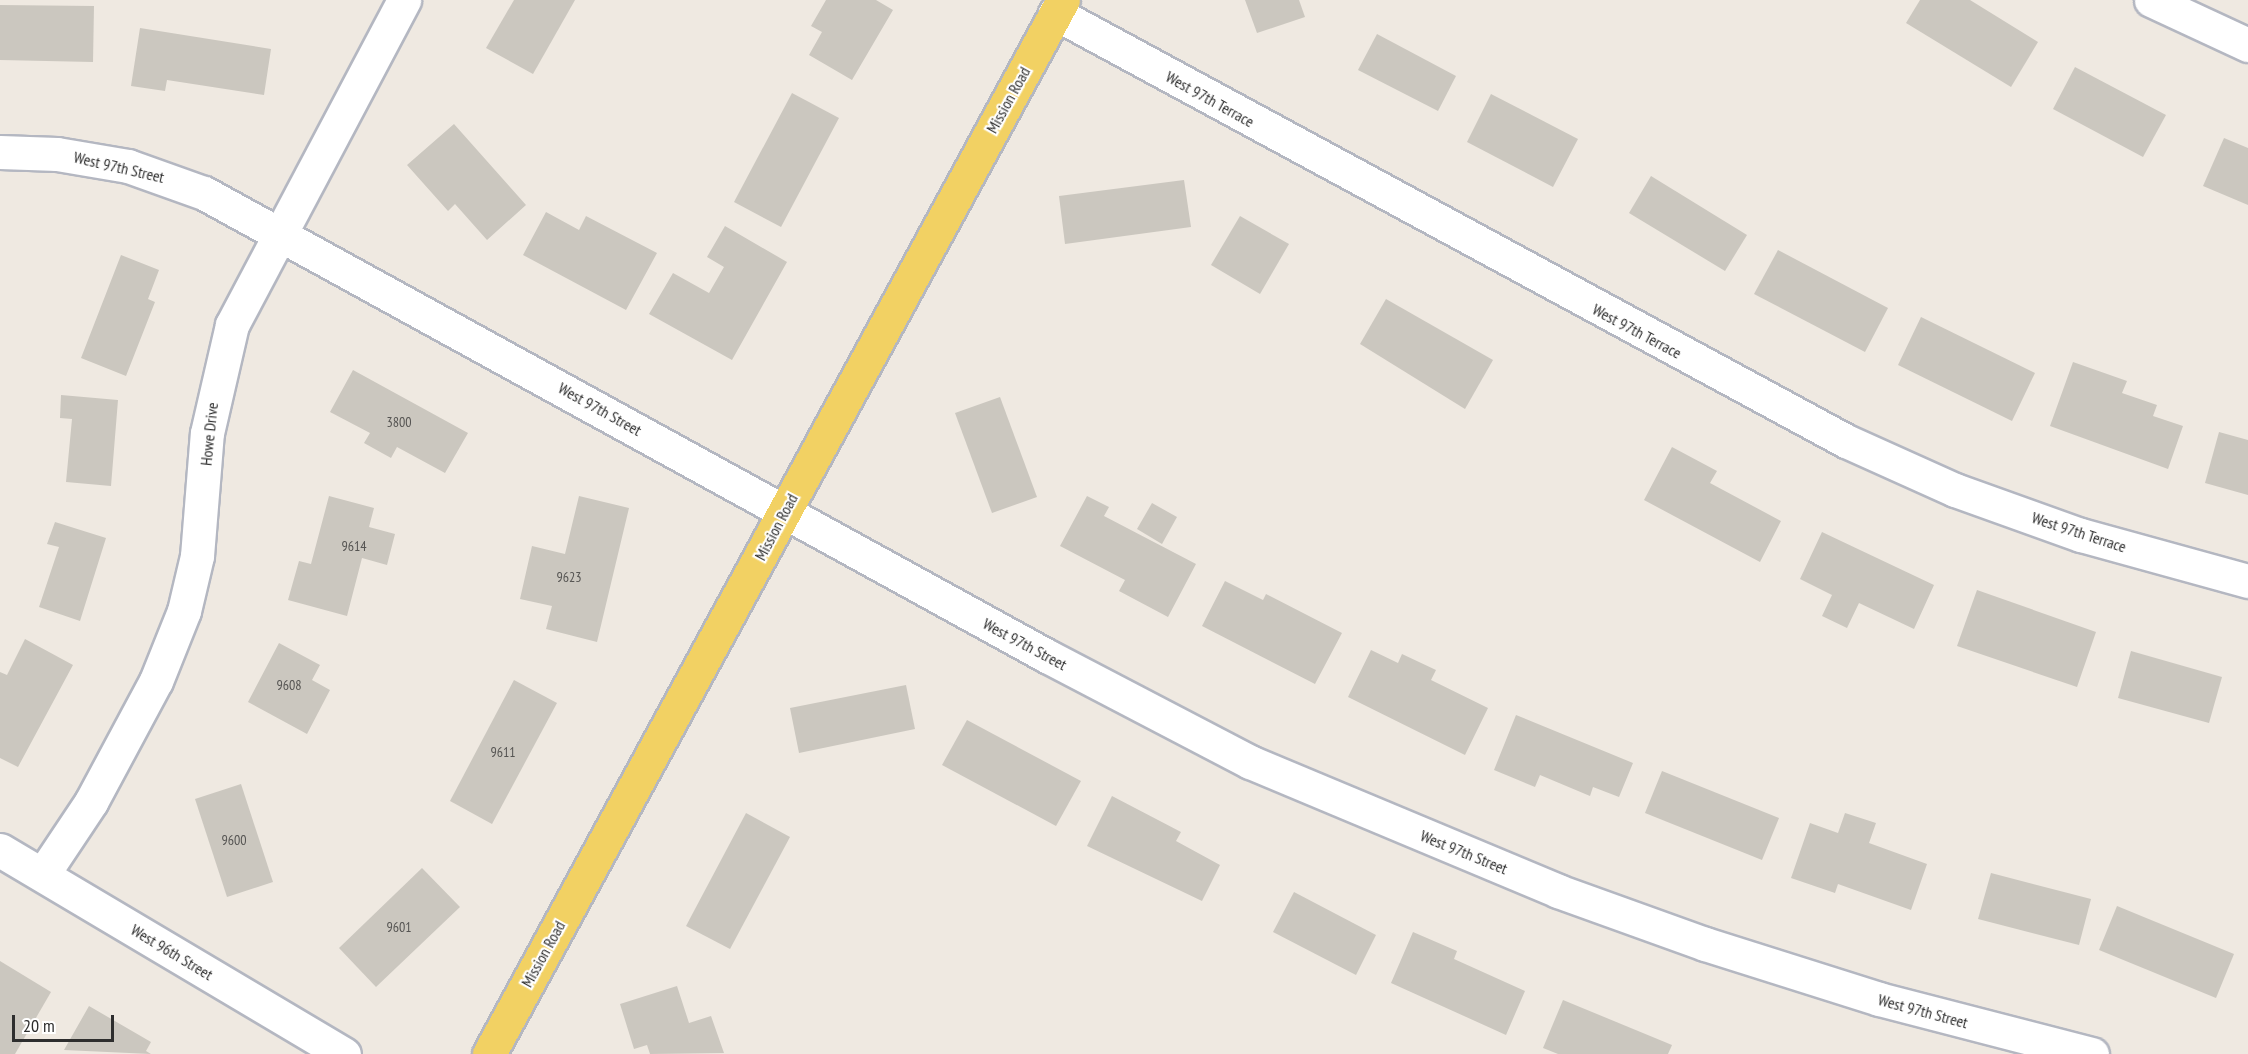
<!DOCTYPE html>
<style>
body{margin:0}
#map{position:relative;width:2248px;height:1054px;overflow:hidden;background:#efe9e1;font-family:"PT Sans Narrow",sans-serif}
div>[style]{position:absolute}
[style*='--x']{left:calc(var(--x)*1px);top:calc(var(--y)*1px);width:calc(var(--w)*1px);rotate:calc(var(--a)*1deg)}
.building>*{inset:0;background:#cbc7bf}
.roads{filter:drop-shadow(2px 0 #b4b7c1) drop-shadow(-2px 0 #b4b7c1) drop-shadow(0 2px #b4b7c1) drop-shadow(0 -2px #b4b7c1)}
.minor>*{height:33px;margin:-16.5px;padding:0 16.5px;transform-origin:16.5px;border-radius:16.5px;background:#fff}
.major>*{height:33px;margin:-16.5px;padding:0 16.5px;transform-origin:16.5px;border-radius:16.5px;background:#f2d163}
span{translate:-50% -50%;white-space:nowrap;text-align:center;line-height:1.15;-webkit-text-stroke:4.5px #fff;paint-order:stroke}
.number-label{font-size:14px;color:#555452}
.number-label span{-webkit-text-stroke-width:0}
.street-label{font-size:16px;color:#2e2e2e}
.scale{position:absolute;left:12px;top:1015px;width:102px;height:27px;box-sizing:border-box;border:3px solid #2e2e2e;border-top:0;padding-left:8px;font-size:18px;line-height:21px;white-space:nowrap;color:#2e2e2e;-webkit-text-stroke:4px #fff;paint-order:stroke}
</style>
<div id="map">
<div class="building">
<div style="clip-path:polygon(514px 0,575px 0,533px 74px,486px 48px)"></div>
<div style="clip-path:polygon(826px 0,876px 0,893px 10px,852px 80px,809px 55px,822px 32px,811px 26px)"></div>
<div style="clip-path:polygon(1245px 0,1299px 0,1305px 17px,1257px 33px)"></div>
<div style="clip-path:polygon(1920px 0,1970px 0,2038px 42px,2011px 87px,1906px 23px)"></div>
<div style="clip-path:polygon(0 5px,94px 6px,93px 62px,0 60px)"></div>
<div style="clip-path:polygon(140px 28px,271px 49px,264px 95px,167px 80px,165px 91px,131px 86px)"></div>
<div style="clip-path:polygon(1377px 34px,1456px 76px,1438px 111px,1358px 70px)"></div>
<div style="clip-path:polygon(2075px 67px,2166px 115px,2143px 157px,2053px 109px)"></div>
<div style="clip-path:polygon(792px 93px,839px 118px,781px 227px,734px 202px)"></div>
<div style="clip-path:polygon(1491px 94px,1578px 139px,1553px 187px,1467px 142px)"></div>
<div style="clip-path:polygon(454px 124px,526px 205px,487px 240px,455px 204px,448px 211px,407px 165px)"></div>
<div style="clip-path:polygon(2224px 138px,2248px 148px,2248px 205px,2203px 186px)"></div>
<div style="clip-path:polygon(1651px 176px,1747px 235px,1725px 271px,1629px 213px)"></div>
<div style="clip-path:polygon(1184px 180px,1191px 227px,1065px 244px,1059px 196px)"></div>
<div style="clip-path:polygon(546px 212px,579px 230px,586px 216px,657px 253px,626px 310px,523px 255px)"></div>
<div style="clip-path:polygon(1240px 216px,1289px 244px,1260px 294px,1211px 265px)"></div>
<div style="clip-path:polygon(725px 226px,787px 262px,732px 360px,649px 314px,673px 273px,709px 293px,724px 267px,707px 257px)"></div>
<div style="clip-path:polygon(1778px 250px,1888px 308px,1865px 352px,1754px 294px)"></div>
<div style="clip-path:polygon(121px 255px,159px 270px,148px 299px,155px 302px,126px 376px,81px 358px)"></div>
<div style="clip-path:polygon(1386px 299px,1493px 360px,1465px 409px,1360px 344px)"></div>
<div style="clip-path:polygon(1921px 317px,2035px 373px,2012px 421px,1898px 365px)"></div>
<div style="clip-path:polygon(2073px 362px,2127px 381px,2122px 393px,2157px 405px,2153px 416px,2183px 426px,2168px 469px,2050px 426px)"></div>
<div style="clip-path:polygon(353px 370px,468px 433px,445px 473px,397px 447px,391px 458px,364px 443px,370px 433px,330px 412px)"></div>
<div style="clip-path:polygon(61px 395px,118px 400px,111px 486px,66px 482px,72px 419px,60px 418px)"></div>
<div style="clip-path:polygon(1000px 397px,1037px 497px,992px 513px,955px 413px)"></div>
<div style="clip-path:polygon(2219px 432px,2248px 440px,2248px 495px,2205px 483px)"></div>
<div style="clip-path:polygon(1672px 447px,1717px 471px,1710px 483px,1781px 521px,1760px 562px,1644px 500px)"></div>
<div style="clip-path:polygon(329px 496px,374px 508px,369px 527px,395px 534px,387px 565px,362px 558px,347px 616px,288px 600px,299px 561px,311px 564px)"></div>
<div style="clip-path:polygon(579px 496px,629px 508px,597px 642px,546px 629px,552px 606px,520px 599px,532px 546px,565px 554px)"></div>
<div style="clip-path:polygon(1087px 496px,1109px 507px,1104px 516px,1196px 564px,1168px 617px,1119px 591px,1125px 580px,1060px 546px)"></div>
<div style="clip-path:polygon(1152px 503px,1177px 517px,1162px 544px,1137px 529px)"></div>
<div style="clip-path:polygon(55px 522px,106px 538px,80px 621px,39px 607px,59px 547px,47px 544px)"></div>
<div style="clip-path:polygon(1822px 532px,1934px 585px,1914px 629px,1859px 603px,1847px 628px,1822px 616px,1832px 595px,1800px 579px)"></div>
<div style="clip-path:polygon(1225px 581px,1263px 600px,1266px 594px,1342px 633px,1315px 684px,1202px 626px)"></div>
<div style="clip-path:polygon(1977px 590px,2096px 632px,2077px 687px,1957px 646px)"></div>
<div style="clip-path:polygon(25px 639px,73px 665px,18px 767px,0 758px,0 672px,7px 675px)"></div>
<div style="clip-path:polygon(279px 643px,320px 665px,312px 680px,330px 690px,307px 734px,248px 702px)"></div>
<div style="clip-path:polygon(1371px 650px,1398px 663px,1402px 654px,1436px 670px,1431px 680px,1488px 708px,1465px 755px,1348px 697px)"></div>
<div style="clip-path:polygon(2131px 651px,2222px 677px,2209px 723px,2118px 698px)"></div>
<div style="clip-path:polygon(514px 680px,557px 703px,492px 824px,450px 801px)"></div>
<div style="clip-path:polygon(906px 685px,915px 729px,799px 753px,790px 708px)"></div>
<div style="clip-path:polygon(1516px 715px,1633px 763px,1619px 797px,1593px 787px,1590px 796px,1540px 775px,1535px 787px,1494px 770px)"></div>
<div style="clip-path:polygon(967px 720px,1081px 781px,1056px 826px,942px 765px)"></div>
<div style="clip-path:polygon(1662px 771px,1779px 818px,1762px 860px,1645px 813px)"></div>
<div style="clip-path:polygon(241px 784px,273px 882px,227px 897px,195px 799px)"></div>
<div style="clip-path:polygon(1112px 796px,1181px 832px,1176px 841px,1220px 865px,1202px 901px,1087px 846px)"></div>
<div style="clip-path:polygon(746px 813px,790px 837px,730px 949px,686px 926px)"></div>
<div style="clip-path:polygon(1845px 813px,1876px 823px,1869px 843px,1927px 864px,1911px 910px,1838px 884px,1835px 893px,1791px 878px,1810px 823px,1838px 833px)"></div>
<div style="clip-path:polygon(422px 868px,460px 907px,376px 987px,339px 948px)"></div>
<div style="clip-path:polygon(1991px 873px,2091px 899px,2079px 945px,1978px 919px)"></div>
<div style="clip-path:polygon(1294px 892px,1376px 935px,1356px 975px,1273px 932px)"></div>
<div style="clip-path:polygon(2117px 906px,2234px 954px,2216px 998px,2099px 950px)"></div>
<div style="clip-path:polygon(1413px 932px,1457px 951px,1454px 959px,1525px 991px,1506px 1035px,1391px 983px)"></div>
<div style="clip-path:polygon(0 961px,51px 992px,15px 1054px,0 1054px)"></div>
<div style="clip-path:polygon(677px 986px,689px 1023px,711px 1016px,724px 1053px,650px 1054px,647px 1045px,634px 1049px,620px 1004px)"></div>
<div style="clip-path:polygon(1563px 1000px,1672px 1045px,1668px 1054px,1558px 1054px,1543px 1048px)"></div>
<div style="clip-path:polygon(89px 1006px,151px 1042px,146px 1051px,151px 1054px,64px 1050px)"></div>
</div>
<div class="roads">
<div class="minor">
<div style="--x:2151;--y:0;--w:107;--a:24.9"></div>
<div style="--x:1055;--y:13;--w:899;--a:28.42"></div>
<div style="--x:1846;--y:441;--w:120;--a:24.2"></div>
<div style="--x:1955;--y:490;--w:134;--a:19.7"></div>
<div style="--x:2081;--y:535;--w:173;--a:15.4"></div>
<div style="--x:0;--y:152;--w:57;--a:2"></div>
<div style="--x:57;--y:154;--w:72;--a:9.6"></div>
<div style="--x:128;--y:166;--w:81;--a:19.6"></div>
<div style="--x:204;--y:193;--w:962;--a:28.78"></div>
<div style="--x:1047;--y:656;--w:229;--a:27.6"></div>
<div style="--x:1250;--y:762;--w:334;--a:22.7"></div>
<div style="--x:1558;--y:891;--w:156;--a:19.8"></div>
<div style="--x:1705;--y:944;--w:182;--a:17.5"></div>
<div style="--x:1879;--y:999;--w:220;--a:14.5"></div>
<div style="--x:0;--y:850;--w:400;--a:30.7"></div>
<div style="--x:43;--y:874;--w:87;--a:-56.3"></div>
<div style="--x:91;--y:802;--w:137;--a:-61.8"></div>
<div style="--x:156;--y:681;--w:75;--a:-68.2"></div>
<div style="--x:184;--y:611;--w:57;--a:-76.7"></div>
<div style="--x:197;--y:556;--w:123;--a:-85.4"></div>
<div style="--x:207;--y:433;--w:111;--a:-77"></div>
<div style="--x:232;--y:325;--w:368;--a:-62.1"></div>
</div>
<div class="major">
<div style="--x:489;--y:1054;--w:1200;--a:-61.43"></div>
</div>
</div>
<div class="number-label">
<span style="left:399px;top:422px">3800</span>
<span style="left:354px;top:546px">9614</span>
<span style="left:569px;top:577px">9623</span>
<span style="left:289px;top:685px">9608</span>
<span style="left:503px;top:752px">9611</span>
<span style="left:234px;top:840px">9600</span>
<span style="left:399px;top:927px">9601</span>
</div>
<div class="street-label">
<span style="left:1210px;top:99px;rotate:29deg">West 97th Terrace</span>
<span style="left:1008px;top:100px;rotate:-61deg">Mission Road</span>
<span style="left:119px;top:167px;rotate:13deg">West 97th Street</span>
<span style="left:1637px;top:331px;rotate:28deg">West 97th Terrace</span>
<span style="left:600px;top:409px;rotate:29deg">West 97th Street</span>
<span style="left:209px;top:434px;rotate:-84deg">Howe Drive</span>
<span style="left:776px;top:527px;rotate:-62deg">Mission Road</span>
<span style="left:2079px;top:532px;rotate:18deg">West 97th Terrace</span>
<span style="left:1025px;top:644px;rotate:28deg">West 97th Street</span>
<span style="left:1464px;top:852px;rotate:22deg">West 97th Street</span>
<span style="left:172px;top:952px;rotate:31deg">West 96th Street</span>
<span style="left:543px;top:954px;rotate:-61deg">Mission Road</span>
<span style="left:1923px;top:1011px;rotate:15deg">West 97th Street</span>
</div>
<div class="scale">20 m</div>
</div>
